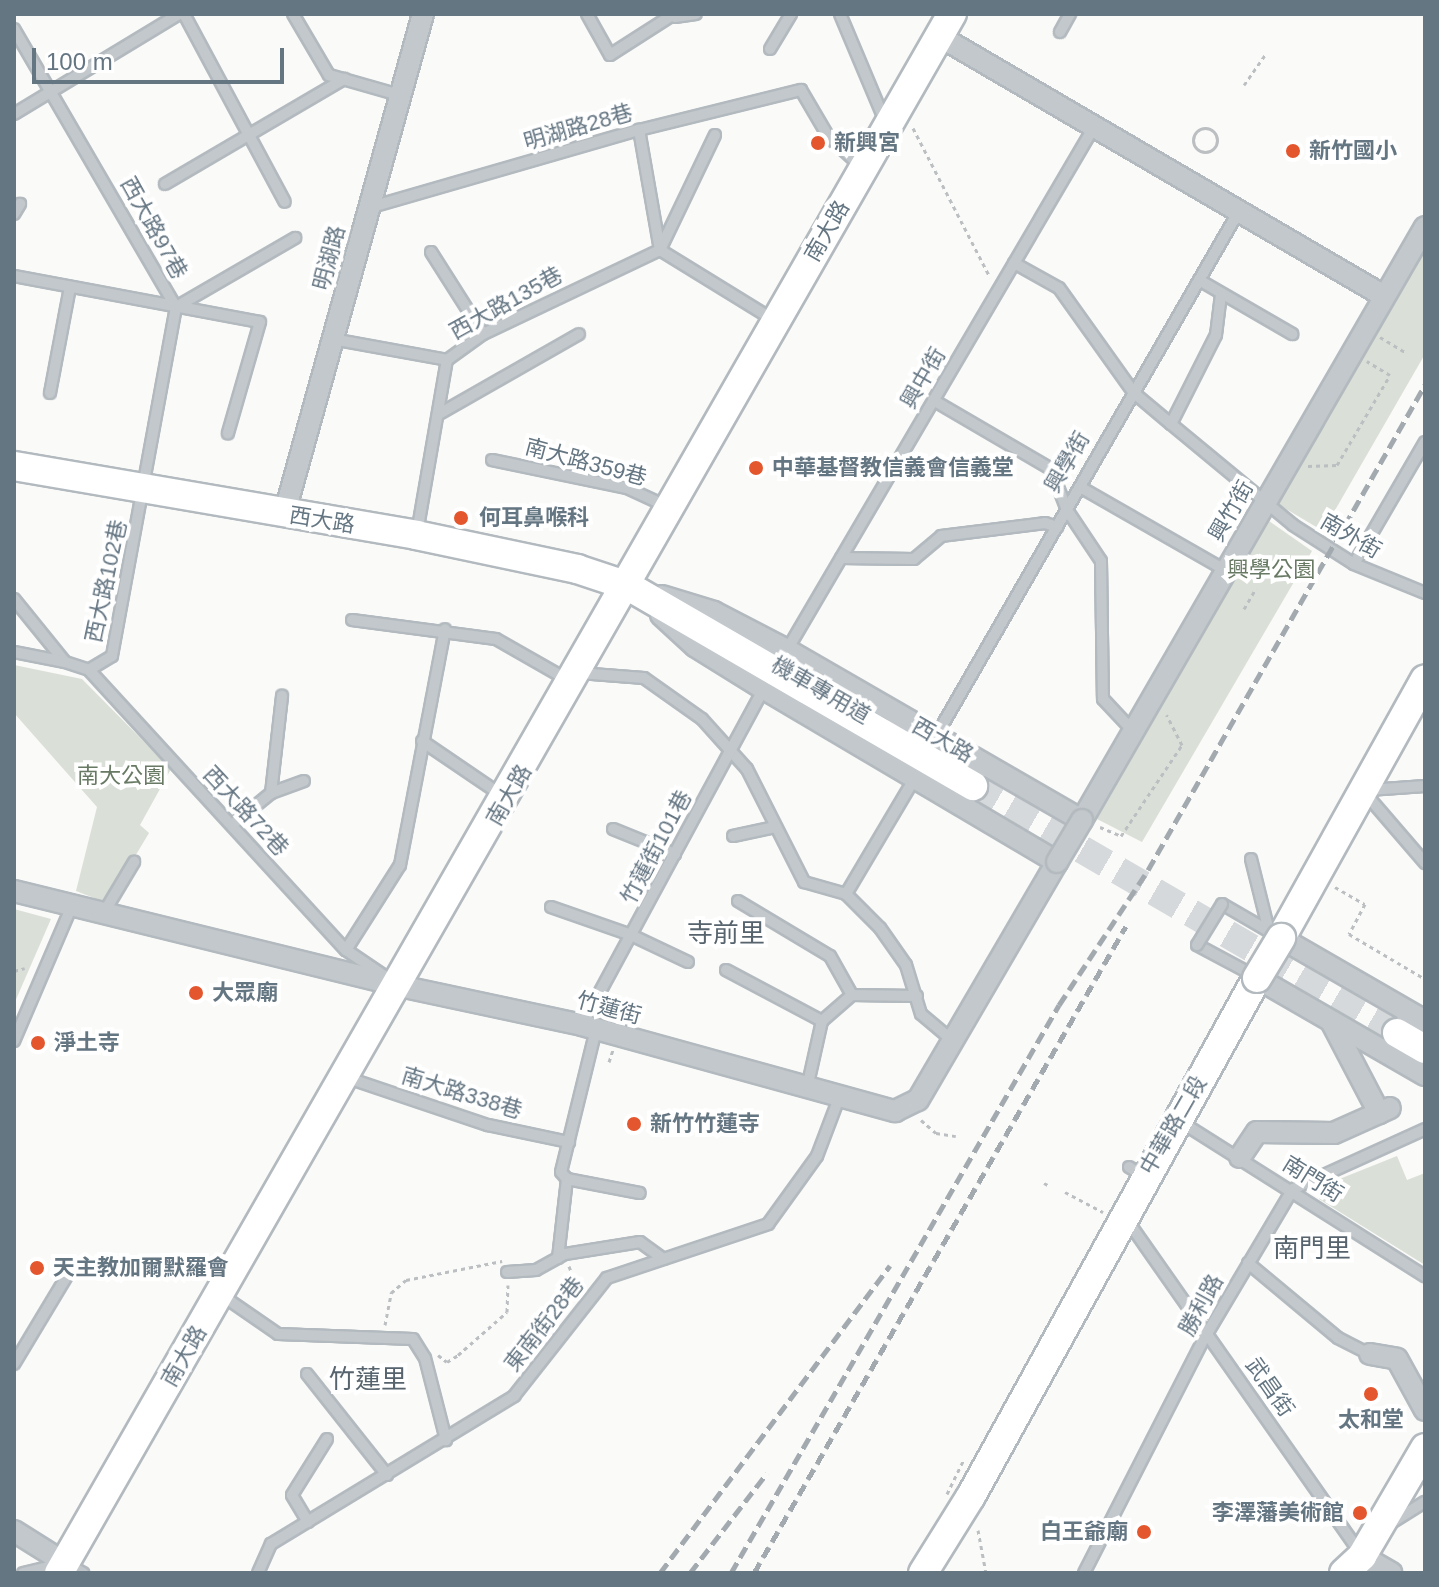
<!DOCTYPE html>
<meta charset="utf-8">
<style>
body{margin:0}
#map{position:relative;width:1439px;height:1587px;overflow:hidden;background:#fafaf8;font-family:Arial,"Noto Sans TC",sans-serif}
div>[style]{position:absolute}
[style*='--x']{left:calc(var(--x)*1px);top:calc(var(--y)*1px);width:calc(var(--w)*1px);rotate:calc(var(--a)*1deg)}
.green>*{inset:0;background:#dadfd7}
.secondary-tunnel>*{height:28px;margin-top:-14px;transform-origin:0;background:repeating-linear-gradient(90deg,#d5d9db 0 28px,transparent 0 42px)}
.path>*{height:3px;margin-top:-1.5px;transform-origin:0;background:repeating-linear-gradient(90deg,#bbbfc2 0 4px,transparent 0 8px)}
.path>.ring{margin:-1.5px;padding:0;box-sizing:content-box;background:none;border:3px solid #bbbfc2;border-radius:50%}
.roads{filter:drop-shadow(2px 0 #b3babf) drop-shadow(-2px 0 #b3babf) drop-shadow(0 2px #b3babf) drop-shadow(0 -2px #b3babf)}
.lane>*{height:10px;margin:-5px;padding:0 5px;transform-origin:5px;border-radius:5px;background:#c3c8cc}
.street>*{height:20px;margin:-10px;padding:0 10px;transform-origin:10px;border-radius:10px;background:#c3c8cc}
.secondary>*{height:28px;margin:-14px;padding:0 14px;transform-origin:14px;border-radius:14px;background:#fff}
.rail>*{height:5px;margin-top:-2.5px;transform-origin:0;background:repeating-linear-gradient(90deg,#a2aab0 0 12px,transparent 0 18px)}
.bridges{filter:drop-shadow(2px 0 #b3babf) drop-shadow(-2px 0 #b3babf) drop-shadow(0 2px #b3babf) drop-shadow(0 -2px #b3babf)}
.lane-bridge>*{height:10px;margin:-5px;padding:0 5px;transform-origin:5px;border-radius:5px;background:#c3c8cc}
.street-bridge>*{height:20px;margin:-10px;padding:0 10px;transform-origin:10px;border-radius:10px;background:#c3c8cc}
.secondary-bridge>*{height:28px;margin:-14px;padding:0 14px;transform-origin:14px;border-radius:14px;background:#fff}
.dots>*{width:22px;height:22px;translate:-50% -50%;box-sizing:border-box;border:4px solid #fff;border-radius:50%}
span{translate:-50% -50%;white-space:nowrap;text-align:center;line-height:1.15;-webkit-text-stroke:8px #fff;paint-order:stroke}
.street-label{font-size:22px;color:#657683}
.poi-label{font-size:22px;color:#657683;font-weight:700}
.left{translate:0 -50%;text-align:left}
.right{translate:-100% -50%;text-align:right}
.park-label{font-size:22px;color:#687a64}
.quarter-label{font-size:26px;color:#57646e}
.frame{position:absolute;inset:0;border:16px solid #657683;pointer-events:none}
.scale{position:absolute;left:32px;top:48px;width:252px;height:36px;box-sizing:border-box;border:4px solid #657683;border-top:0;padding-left:10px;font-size:24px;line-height:28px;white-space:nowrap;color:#657683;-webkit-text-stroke:6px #fff;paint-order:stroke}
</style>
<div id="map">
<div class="green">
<div style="clip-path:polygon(1425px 248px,1425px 354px,1323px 531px,1276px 503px)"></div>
<div style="clip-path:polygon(1269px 521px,1312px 551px,1142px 842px,1097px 819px)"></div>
<div style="clip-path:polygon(14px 665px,82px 679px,171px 769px,140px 825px,149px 833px,107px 903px,76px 891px,97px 807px,14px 713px)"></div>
<div style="clip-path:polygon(14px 909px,51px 919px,14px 1004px)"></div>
<div style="clip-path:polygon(1397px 1156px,1407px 1180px,1425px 1173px,1425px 1265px,1319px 1199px,1322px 1186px)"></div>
</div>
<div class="secondary-tunnel">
<div style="--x:973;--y:786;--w:491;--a:30.2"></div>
</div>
<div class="path">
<div style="--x:1244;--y:85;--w:38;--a:-55"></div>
<div class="ring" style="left:1193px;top:128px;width:21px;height:21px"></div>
<div style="--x:913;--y:128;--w:168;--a:62.7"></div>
<div style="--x:1380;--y:337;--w:31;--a:31"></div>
<div style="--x:1308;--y:466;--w:29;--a:-2"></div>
<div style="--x:1337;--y:465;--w:104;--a:-59.5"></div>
<div style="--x:1390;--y:375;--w:27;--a:-149"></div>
<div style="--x:1244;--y:609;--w:24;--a:-60"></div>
<div style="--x:1100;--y:827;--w:23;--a:23"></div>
<div style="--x:1121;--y:836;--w:110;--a:-56.2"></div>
<div style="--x:1182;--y:745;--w:34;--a:-117"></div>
<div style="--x:1335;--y:887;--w:34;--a:30"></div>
<div style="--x:1365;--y:904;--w:34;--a:118"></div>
<div style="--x:1349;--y:934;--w:88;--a:30.6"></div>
<div style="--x:14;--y:971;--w:11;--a:-15"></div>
<div style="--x:609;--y:1062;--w:13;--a:-72"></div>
<div style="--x:921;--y:1120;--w:20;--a:41"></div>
<div style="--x:936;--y:1133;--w:20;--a:9"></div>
<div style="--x:1044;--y:1183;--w:4;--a:27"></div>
<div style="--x:1065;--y:1192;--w:43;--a:27.8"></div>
<div style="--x:569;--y:1266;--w:29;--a:70"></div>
<div style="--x:385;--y:1325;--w:33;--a:-79"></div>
<div style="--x:391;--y:1293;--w:20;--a:-41"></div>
<div style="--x:406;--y:1280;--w:98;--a:-11.2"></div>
<div style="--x:438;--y:1355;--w:11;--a:38"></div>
<div style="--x:447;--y:1362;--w:13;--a:-32"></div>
<div style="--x:458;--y:1355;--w:65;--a:-41.3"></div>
<div style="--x:507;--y:1312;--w:27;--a:-88"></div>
<div style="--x:947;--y:1494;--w:39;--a:-64"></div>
<div style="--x:978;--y:1530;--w:44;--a:79.5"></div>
</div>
<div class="roads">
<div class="lane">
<div style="--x:184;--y:14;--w:213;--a:61.8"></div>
<div style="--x:293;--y:14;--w:71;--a:59.5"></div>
<div style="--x:329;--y:75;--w:73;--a:15.9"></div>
<div style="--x:587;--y:14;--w:47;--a:60.7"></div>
<div style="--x:610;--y:55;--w:76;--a:-32.6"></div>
<div style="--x:840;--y:14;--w:116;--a:67.2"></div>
<div style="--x:675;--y:17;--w:21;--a:-8"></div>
<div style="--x:14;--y:29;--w:322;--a:59.8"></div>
<div style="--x:176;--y:307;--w:355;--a:100.4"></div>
<div style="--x:112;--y:656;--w:27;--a:149"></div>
<div style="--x:1060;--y:32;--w:21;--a:-61"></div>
<div style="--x:770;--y:49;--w:41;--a:-59"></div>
<div style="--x:14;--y:114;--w:193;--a:-31.2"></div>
<div style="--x:715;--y:135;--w:127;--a:115.6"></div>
<div style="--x:660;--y:250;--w:134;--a:31.6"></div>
<div style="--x:165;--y:184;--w:208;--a:-30.4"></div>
<div style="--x:368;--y:208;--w:282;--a:-16.1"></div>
<div style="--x:639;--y:130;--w:167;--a:-13.9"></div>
<div style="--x:801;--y:90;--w:53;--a:59.6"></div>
<div style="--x:828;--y:136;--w:46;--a:42.4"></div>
<div style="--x:14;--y:214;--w:12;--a:-59"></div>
<div style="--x:431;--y:252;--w:97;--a:57.6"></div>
<div style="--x:1014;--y:263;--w:51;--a:29.1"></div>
<div style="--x:1059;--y:288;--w:129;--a:54.5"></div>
<div style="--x:1134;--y:393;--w:48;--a:40"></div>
<div style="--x:1171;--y:424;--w:100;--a:-63.2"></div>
<div style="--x:1216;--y:335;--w:41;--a:-83"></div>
<div style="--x:14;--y:276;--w:250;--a:10.6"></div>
<div style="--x:260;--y:322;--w:116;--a:106.1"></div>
<div style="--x:1199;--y:280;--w:108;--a:30.1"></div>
<div style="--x:176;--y:307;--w:138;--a:-30.1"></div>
<div style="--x:332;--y:339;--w:117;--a:10.3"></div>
<div style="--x:50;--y:393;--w:108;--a:-79.3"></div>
<div style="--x:933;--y:400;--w:137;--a:30.3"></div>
<div style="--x:1051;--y:469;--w:44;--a:68.7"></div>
<div style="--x:1067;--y:510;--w:61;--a:56.3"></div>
<div style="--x:1101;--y:561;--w:138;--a:89.2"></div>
<div style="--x:1103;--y:699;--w:44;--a:46.8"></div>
<div style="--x:439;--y:414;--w:161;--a:-29.7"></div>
<div style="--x:1171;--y:424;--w:158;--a:39.6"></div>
<div style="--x:1293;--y:525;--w:72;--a:32.6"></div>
<div style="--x:1354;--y:564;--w:77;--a:22.2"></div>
<div style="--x:492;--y:460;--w:138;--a:11.7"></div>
<div style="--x:627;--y:488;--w:43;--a:24.8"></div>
<div style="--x:1080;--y:487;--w:167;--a:29.8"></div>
<div style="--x:417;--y:533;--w:176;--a:-80.2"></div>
<div style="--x:447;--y:360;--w:44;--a:-35.8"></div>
<div style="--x:483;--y:334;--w:196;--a:-25.4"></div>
<div style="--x:660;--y:250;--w:122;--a:-99.9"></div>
<div style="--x:841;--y:558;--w:73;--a:0.8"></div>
<div style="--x:914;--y:559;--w:35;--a:-40"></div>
<div style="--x:941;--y:536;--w:105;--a:-7.1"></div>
<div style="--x:1045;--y:523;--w:13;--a:18"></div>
<div style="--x:1354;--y:564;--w:141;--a:-59.8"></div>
<div style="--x:14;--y:599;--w:81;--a:51"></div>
<div style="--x:65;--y:662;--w:25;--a:18"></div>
<div style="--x:89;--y:670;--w:380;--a:47.5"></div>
<div style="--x:346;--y:950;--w:48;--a:34"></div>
<div style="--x:352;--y:620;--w:145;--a:7.5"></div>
<div style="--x:496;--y:639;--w:81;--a:29.7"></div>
<div style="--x:566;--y:679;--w:14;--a:-25"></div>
<div style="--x:579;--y:673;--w:65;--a:4.4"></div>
<div style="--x:644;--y:678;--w:71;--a:35.3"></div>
<div style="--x:702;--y:719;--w:67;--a:48"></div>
<div style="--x:747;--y:769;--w:127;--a:63.2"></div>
<div style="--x:804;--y:882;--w:44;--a:15.9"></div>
<div style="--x:846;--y:894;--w:48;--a:45"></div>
<div style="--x:880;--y:928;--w:45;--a:54.9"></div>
<div style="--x:906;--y:965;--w:51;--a:73"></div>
<div style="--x:921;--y:1014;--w:40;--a:40"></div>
<div style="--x:787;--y:650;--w:606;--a:-59.59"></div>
<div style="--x:14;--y:652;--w:52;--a:11.1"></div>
<div style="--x:892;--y:722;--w:102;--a:30.6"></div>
<div style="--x:936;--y:736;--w:606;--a:-60.01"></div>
<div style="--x:422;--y:741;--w:98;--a:34.2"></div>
<div style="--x:1369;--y:790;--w:56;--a:-4.1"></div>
<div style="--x:1364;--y:792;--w:94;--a:49.3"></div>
<div style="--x:271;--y:793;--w:35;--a:-20"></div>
<div style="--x:232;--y:825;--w:50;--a:-39.4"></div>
<div style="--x:271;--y:793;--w:98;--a:-83.5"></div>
<div style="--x:613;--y:829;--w:67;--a:22"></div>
<div style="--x:733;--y:836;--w:43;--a:-12.1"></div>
<div style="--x:1251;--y:859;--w:74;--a:76"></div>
<div style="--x:846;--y:894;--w:135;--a:-59.3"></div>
<div style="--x:738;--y:901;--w:107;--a:30.9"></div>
<div style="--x:830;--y:956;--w:45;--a:60.6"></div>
<div style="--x:852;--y:995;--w:65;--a:0.9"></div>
<div style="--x:1222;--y:904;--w:58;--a:30.1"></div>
<div style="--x:551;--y:907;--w:85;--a:19.3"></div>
<div style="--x:631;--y:935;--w:63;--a:25.3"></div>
<div style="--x:103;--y:914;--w:61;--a:-59.2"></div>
<div style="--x:1197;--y:945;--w:66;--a:28.1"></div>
<div style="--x:346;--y:950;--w:101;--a:-57.6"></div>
<div style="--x:400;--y:865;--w:240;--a:-79.2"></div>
<div style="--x:726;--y:970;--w:109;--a:28"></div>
<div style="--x:1402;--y:1020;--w:26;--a:29"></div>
<div style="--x:582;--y:1025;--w:382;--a:-61.6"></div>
<div style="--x:14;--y:1041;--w:147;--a:-66.8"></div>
<div style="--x:345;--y:1077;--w:151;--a:18.6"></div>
<div style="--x:488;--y:1125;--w:83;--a:11.9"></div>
<div style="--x:807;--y:1088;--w:69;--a:-77.4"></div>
<div style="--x:822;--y:1021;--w:40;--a:-41"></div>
<div style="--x:1181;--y:1122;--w:289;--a:32.3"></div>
<div style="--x:1129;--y:1167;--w:17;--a:31"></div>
<div style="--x:567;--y:1179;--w:74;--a:10.9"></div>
<div style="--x:1127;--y:1220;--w:408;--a:55"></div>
<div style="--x:558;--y:1258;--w:80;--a:-83.5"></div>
<div style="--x:567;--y:1179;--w:9;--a:-131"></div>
<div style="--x:561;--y:1172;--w:147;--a:-76.2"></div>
<div style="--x:1248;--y:1263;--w:117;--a:39.8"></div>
<div style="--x:1338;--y:1338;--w:36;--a:27"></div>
<div style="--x:507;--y:1272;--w:29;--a:-4"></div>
<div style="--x:536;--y:1270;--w:33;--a:-29"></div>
<div style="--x:565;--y:1254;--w:76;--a:-9.1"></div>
<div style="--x:640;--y:1242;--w:29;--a:36"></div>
<div style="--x:220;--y:1294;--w:70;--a:34.6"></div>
<div style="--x:278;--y:1334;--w:135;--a:2.1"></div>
<div style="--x:413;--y:1339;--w:22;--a:58"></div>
<div style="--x:425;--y:1358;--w:85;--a:75.6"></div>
<div style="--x:14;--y:1364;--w:105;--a:-59"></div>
<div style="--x:307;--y:1374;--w:129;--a:51.6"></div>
<div style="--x:308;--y:1522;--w:31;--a:-121"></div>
<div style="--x:292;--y:1495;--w:66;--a:-58"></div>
<div style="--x:1391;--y:1523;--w:40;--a:-32"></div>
<div style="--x:23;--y:1573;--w:43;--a:-13.4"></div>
<div style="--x:65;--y:1563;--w:21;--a:29"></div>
<div style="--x:258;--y:1573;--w:32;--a:-66"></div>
<div style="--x:271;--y:1544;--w:285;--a:-31.3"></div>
<div style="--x:514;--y:1396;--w:150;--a:-51.8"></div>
<div style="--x:607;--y:1278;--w:170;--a:-18.5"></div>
<div style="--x:768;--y:1224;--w:84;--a:-54.2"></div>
<div style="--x:817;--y:1156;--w:62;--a:-69.2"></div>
<div style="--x:1084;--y:1573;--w:265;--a:-62.9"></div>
<div style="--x:1205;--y:1337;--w:172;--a:-59.3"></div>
<div style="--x:1293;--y:1189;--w:145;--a:-24.4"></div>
</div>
<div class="street">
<div style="--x:939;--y:36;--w:515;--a:30.3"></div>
<div style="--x:284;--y:515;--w:520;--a:-74.49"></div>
<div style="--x:662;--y:596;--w:54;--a:17.1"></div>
<div style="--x:714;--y:612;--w:82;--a:27.5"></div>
<div style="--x:787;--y:650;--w:340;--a:30"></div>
<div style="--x:1082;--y:820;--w:685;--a:-59.95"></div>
<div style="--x:14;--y:891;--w:398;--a:13.8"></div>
<div style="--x:400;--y:986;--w:186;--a:12.1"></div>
<div style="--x:582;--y:1025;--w:325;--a:15.4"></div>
<div style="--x:895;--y:1111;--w:25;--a:-26"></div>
<div style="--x:918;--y:1100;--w:276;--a:-59.7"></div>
<div style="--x:1057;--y:862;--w:340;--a:-149.4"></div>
<div style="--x:764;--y:689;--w:81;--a:-148.1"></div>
<div style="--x:695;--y:646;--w:46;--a:-137.6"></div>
<div style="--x:1281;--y:938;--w:166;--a:30"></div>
<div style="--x:1257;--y:978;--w:194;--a:30"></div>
<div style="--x:1331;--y:1021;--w:104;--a:62.4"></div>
<div style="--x:1240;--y:1157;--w:30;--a:-56"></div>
<div style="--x:1257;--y:1132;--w:77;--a:0.7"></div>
<div style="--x:1334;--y:1133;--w:61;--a:-24.1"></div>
<div style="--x:1370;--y:1354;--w:27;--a:10"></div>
<div style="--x:1397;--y:1359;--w:58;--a:61.2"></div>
<div style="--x:14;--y:1531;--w:60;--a:32.1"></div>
<div style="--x:1362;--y:1556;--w:34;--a:30"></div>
</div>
<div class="secondary">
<div style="--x:14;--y:466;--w:408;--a:9.7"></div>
<div style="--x:416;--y:535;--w:165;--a:11.9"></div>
<div style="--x:577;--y:569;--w:54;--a:18.4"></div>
<div style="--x:628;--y:586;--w:399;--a:30.1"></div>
<div style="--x:1281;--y:938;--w:296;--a:-60.9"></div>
<div style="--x:1397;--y:1033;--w:32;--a:30"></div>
<div style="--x:59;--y:1573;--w:1797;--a:-60.2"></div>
<div style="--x:923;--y:1573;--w:91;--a:-58.1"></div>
<div style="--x:971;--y:1496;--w:592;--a:-61.1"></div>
<div style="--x:1344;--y:1573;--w:25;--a:-43"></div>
<div style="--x:1362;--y:1556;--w:125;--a:-59.7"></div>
</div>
</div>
<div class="rail">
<div style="--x:660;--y:1573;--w:384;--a:-53.2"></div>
<div style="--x:690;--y:1573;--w:126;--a:-52.4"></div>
<div style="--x:731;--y:1573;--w:656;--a:-60"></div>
<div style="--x:1059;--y:1005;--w:162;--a:-56.6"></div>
<div style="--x:1148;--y:870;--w:559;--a:-60.27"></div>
<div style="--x:754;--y:1573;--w:746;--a:-60.1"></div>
</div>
<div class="bridges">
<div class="lane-bridge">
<div style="--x:1197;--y:945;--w:48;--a:-58.6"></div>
</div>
<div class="street-bridge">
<div style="--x:1057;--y:862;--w:49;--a:-59.2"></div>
</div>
<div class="secondary-bridge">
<div style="--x:1257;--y:978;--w:47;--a:-59"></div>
</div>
</div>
<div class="dots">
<div style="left:818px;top:143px;background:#e4572e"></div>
<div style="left:1293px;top:151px;background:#e4572e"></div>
<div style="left:756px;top:468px;background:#e4572e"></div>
<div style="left:461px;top:518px;background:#e4572e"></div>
<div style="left:196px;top:993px;background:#e4572e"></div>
<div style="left:38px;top:1043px;background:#e4572e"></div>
<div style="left:634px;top:1124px;background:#e4572e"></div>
<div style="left:37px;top:1268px;background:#e4572e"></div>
<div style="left:1371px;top:1394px;background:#e4572e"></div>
<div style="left:1360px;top:1513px;background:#e4572e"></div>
<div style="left:1144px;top:1532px;background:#e4572e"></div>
</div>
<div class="street-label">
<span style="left:578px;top:127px;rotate:-16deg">明湖路28巷</span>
<span style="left:154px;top:228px;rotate:61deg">西大路97巷</span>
<span style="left:827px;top:231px;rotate:-60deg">南大路</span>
<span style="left:329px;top:258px;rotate:-75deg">明湖路</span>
<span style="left:506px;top:303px;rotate:-29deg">西大路135巷</span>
<span style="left:923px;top:378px;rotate:-60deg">興中街</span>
<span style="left:586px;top:462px;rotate:15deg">南大路359巷</span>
<span style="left:1067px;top:462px;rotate:-60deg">興學街</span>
<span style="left:1231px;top:511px;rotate:-60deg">興竹街</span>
<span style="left:322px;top:520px;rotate:9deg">西大路</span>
<span style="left:1351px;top:536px;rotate:30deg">南外街</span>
<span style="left:106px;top:581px;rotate:-78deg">西大路102巷</span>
<span style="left:821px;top:690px;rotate:30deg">機車專用道</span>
<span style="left:943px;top:740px;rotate:30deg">西大路</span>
<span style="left:509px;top:795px;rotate:-60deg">南大路</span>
<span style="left:246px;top:811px;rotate:47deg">西大路72巷</span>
<span style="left:656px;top:847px;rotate:-62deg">竹蓮街101巷</span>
<span style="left:609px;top:1008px;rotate:15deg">竹蓮街</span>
<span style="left:462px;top:1093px;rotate:17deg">南大路338巷</span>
<span style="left:1173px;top:1125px;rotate:-60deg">中華路二段</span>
<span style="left:1313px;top:1179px;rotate:32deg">南門街</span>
<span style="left:1201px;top:1305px;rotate:-61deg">勝利路</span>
<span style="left:544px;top:1324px;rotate:-52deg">東南街28巷</span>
<span style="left:184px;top:1356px;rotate:-60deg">南大路</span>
<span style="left:1270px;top:1387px;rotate:55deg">武昌街</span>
</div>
<div class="poi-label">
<span class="left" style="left:834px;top:143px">新興宮</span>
<span class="left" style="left:1309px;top:151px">新竹國小</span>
<span class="left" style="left:772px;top:468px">中華基督教信義會信義堂</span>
<span class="left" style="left:479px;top:518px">何耳鼻喉科</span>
<span class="left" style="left:212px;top:993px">大眾廟</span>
<span class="left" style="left:54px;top:1043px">淨土寺</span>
<span class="left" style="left:650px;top:1124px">新竹竹蓮寺</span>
<span class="left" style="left:53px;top:1268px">天主教加爾默羅會</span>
<span style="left:1371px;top:1420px">太和堂</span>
<span class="right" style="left:1344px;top:1513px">李澤藩美術館</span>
<span class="right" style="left:1128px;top:1532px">白王爺廟</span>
</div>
<div class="park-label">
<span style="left:1271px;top:570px">興學公園</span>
<span style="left:121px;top:776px">南大公園</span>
</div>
<div class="quarter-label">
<span style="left:726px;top:934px">寺前里</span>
<span style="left:1312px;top:1249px">南門里</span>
<span style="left:368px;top:1380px">竹蓮里</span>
</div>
<div class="frame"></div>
<div class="scale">100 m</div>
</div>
